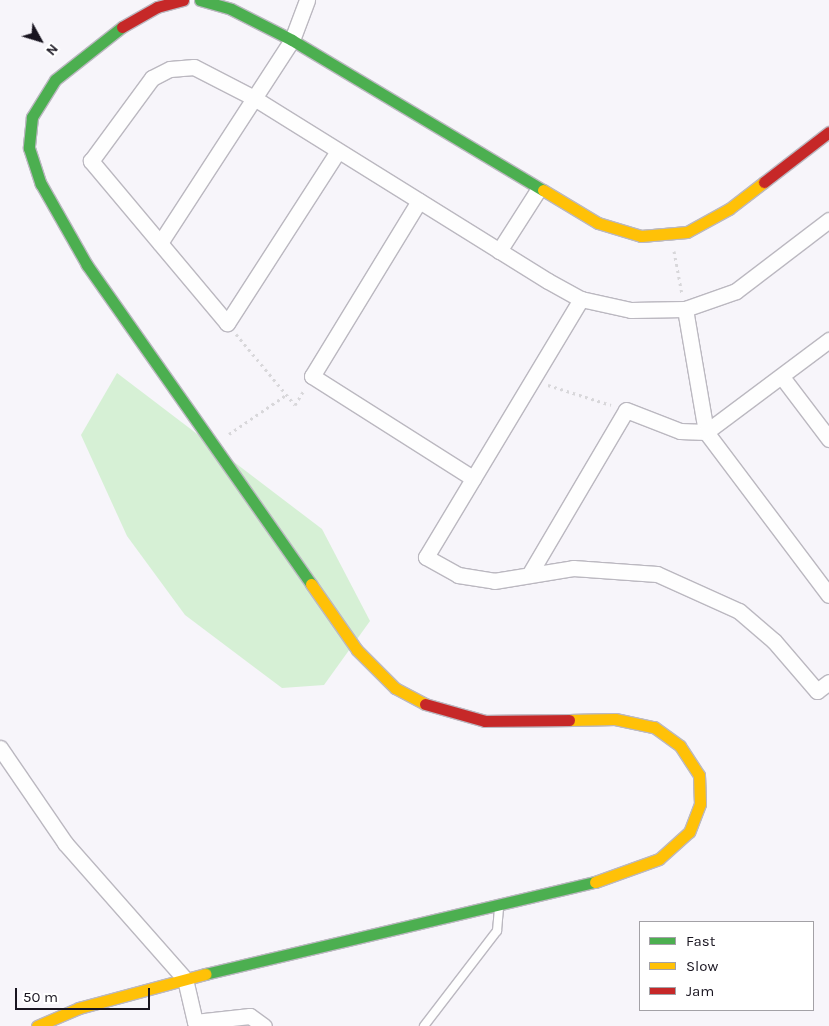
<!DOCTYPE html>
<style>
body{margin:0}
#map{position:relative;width:829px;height:1026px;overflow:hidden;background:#f7f5fa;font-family:Karla,sans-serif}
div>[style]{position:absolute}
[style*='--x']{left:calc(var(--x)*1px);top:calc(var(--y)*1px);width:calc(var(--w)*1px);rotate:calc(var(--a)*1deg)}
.green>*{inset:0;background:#d6f0d5}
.path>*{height:3px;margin-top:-1.5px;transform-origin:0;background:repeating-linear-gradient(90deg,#d8d7da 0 2.5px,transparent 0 6.5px)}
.roads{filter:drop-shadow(1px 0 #bbb8c0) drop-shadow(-1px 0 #bbb8c0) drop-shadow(0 1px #bbb8c0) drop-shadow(0 -1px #bbb8c0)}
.lane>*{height:8px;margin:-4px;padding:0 4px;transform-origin:4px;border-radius:4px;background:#fefefe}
.street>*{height:15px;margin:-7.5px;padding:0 7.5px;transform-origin:7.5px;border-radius:7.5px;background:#fefefe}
.fast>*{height:11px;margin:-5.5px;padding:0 5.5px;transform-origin:5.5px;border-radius:5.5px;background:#4caf50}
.slow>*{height:11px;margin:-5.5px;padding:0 5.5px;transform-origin:5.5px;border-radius:5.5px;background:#ffc107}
.jam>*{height:11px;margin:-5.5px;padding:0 5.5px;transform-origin:5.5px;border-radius:5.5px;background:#c62828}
span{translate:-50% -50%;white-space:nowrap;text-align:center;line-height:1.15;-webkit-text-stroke:5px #fff;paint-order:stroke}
.legend{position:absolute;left:639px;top:921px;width:175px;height:90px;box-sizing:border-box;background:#fff;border:1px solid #a3a1a6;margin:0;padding:6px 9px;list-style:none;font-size:15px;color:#191520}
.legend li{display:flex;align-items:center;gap:10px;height:25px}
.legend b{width:25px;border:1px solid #a3a1a6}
.north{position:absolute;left:15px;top:15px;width:50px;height:50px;-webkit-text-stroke:4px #fff;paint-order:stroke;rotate:129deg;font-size:14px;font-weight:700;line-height:20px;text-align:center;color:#191520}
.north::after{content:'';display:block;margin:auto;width:18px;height:22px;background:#191520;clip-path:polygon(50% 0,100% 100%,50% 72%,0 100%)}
.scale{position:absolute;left:15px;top:988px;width:135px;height:22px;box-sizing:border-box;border:2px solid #191520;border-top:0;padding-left:6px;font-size:15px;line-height:18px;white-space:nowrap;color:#191520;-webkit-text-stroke:4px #fff;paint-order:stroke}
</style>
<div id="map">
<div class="green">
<div style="clip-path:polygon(117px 373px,322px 529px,370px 621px,324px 685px,282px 688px,185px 615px,127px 536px,81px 435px)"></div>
</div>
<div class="path">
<div style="--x:674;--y:251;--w:44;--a:79.5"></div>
<div style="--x:236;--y:334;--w:92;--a:50.3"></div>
<div style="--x:295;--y:405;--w:17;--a:-59"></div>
<div style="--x:548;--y:385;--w:66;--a:17.6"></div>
<div style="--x:229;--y:434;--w:69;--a:-34.4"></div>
</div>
<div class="roads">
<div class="lane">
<div style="--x:424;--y:1026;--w:120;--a:-52.5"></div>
<div style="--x:497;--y:931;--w:25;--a:-85"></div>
</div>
<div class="street">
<div style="--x:338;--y:151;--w:205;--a:122.8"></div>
<div style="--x:227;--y:323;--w:212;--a:-130"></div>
<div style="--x:91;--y:161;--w:103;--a:-53.7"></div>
<div style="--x:152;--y:78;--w:20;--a:-27"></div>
<div style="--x:170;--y:69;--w:24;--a:-5"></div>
<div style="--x:194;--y:67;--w:68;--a:27.3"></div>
<div style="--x:254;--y:98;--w:346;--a:31.9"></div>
<div style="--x:548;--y:281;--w:38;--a:29"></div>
<div style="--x:581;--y:299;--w:51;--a:12.4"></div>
<div style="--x:631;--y:310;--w:54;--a:-1.1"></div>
<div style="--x:685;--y:309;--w:54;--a:-19.4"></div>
<div style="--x:736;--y:291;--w:117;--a:-37.4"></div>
<div style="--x:419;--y:201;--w:205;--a:121.4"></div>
<div style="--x:312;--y:376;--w:191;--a:32.4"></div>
<div style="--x:160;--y:243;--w:242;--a:-57"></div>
<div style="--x:292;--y:40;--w:43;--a:-69.4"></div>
<div style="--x:499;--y:251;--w:72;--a:-57.4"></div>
<div style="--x:581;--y:299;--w:301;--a:121"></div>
<div style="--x:426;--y:557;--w:37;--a:29"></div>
<div style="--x:458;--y:575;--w:36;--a:9"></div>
<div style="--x:494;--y:581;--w:80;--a:-9.3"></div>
<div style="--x:573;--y:568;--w:84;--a:4.1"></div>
<div style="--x:657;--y:574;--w:90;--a:24.3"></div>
<div style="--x:739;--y:611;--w:46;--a:40.6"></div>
<div style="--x:774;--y:641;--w:66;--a:49.3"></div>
<div style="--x:817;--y:691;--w:15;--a:-37"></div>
<div style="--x:685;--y:309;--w:125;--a:80.3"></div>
<div style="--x:706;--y:432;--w:204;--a:53"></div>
<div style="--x:782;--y:377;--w:78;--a:52.8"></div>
<div style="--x:529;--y:575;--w:191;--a:-59.5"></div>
<div style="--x:626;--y:410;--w:58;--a:21.3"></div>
<div style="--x:680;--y:431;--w:26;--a:2"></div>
<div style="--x:706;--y:432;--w:154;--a:-36.8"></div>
<div style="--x:0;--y:748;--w:115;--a:55.6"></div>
<div style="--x:65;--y:843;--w:181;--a:48.6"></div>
<div style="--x:185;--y:979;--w:44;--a:76.9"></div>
<div style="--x:195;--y:1022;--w:55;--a:-6.2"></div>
<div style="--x:250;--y:1016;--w:17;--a:36"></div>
</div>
<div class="fast">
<div style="--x:200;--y:0;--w:32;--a:16"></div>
<div style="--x:231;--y:9;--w:68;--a:26.9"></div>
<div style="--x:292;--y:40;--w:292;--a:30.9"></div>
<div style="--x:122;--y:27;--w:85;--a:141.7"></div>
<div style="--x:55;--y:80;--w:44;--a:121.9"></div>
<div style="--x:32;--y:117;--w:31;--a:96"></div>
<div style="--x:29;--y:148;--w:38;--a:72"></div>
<div style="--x:41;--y:184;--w:93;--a:60.4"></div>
<div style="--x:87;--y:265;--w:390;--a:54.9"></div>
<div style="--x:205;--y:974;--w:401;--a:-13.3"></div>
</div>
<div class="slow">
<div style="--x:543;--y:190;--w:64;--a:31"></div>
<div style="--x:598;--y:223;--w:45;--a:16.8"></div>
<div style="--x:641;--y:236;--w:46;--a:-5"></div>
<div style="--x:687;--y:232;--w:48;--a:-28.7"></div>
<div style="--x:729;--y:209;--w:44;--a:-37.6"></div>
<div style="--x:311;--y:584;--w:80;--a:55.1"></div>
<div style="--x:357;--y:650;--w:54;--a:45"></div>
<div style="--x:395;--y:688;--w:34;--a:28"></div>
<div style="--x:569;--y:720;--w:46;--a:-1.2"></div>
<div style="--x:615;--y:719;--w:40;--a:12"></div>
<div style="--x:654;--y:727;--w:32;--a:36"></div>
<div style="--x:680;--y:746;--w:35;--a:57"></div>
<div style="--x:699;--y:775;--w:29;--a:88"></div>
<div style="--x:700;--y:804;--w:30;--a:111"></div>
<div style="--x:689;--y:832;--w:40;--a:138"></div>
<div style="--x:659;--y:859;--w:68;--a:160.2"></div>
<div style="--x:37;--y:1026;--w:46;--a:-23.2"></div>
<div style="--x:79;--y:1008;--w:131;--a:-15.1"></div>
</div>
<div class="jam">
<div style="--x:122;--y:27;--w:40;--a:-29.7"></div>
<div style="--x:157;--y:7;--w:27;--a:-15"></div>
<div style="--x:764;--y:182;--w:82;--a:-37.6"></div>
<div style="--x:425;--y:704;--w:62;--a:15.8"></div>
<div style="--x:485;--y:721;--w:84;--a:-0.7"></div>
</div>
</div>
<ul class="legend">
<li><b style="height:6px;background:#4caf50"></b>Fast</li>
<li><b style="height:6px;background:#ffc107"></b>Slow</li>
<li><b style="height:6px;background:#c62828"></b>Jam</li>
</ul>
<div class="north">N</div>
<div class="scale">50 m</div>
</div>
